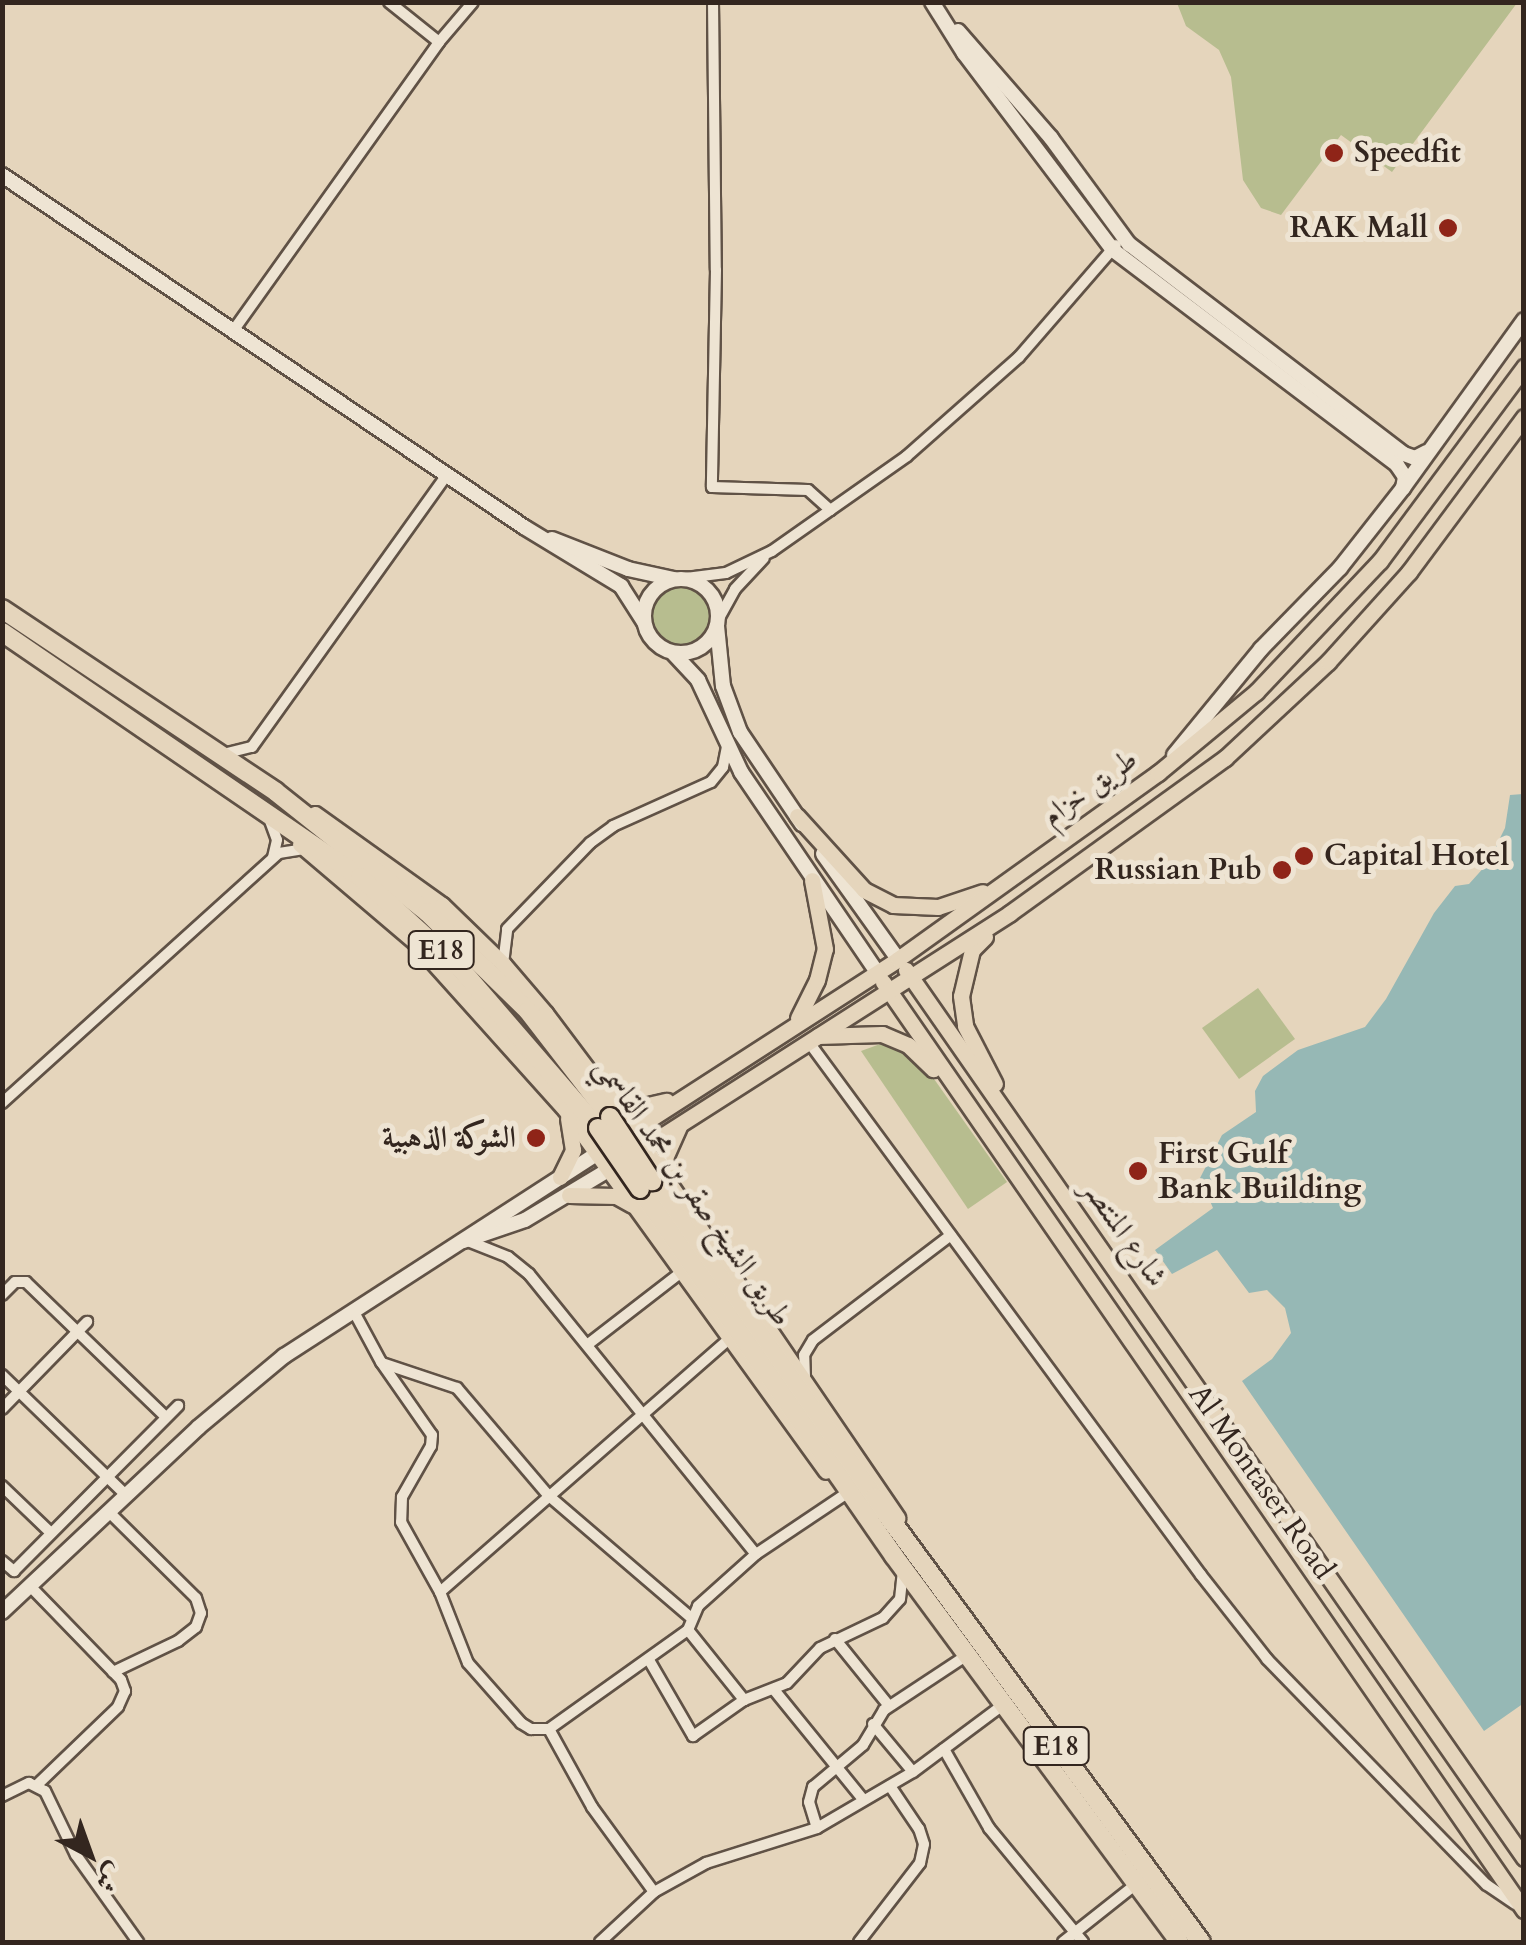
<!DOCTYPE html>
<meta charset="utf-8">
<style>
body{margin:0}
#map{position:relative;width:1526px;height:1945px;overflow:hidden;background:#e5d5bc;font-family:Cardo,Amiri,serif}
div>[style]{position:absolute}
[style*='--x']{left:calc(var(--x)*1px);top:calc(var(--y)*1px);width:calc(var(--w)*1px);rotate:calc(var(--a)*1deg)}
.green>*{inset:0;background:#b7bd8f}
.round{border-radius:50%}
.water>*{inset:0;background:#96b8b5}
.roads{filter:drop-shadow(2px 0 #605246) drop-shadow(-2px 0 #605246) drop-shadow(0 2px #605246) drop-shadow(0 -2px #605246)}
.street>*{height:10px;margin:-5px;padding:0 5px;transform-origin:5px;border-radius:5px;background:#eee4d3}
.secondary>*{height:14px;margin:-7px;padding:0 7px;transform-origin:7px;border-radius:7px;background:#eee4d3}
.secondary>.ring{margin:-7px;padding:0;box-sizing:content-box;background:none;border:14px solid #eee4d3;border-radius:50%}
.primary>*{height:15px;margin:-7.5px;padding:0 7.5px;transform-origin:7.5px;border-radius:7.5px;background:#e5d5bc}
.highway>*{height:18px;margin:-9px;padding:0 9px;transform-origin:9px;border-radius:9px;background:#e5d5bc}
.bridges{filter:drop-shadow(2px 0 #33261f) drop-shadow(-2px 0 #33261f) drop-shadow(0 2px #33261f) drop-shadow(0 -2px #33261f)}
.highway-bridge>*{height:18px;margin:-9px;padding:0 9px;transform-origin:9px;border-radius:9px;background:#e5d5bc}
.dots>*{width:28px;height:28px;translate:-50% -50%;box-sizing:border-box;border:5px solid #eee4d3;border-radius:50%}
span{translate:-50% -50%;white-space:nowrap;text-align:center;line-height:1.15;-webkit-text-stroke:10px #eee4d3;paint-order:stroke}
.shield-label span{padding:2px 8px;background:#eee4d3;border:2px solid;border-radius:8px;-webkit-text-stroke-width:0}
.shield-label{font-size:28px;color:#33261f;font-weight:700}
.poi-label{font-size:30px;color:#33261f;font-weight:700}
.left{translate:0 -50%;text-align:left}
.right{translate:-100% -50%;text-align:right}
.street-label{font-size:30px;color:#33261f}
.frame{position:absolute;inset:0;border:5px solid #33261f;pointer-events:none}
.north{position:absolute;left:40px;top:1805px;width:100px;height:100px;-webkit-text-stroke:8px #eee4d3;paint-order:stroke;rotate:139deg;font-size:28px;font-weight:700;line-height:40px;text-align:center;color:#33261f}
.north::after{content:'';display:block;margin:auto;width:35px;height:45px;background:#33261f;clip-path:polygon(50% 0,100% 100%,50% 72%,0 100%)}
</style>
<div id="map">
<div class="green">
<div style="clip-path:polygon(1177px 3px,1177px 2px,1517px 3px,1392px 172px,1341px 135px,1281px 215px,1261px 208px,1243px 180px,1231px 77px,1219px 50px,1186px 26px)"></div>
<div class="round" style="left:651px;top:586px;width:60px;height:60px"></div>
<div style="clip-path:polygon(1258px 988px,1295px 1039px,1239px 1079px,1202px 1028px)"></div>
<div style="clip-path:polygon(883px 1043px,904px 1047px,922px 1062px,1007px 1182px,968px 1209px,861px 1051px)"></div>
</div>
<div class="water">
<div style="clip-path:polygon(1523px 794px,1524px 1703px,1484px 1731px,1242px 1381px,1272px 1359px,1291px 1333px,1285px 1308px,1267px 1290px,1249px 1293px,1217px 1250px,1172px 1274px,1155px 1250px,1213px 1208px,1200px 1178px,1222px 1135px,1256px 1112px,1255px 1091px,1263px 1076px,1298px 1050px,1365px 1027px,1386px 999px,1434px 913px,1455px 886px,1469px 884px,1487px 864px,1505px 828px,1510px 795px)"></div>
</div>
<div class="roads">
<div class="street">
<div style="--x:389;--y:2;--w:64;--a:38.7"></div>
<div style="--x:713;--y:2;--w:268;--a:89.4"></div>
<div style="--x:716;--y:270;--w:217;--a:91.1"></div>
<div style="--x:712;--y:487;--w:96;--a:1.8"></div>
<div style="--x:808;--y:490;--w:30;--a:42"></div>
<div style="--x:233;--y:331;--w:355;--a:-54.5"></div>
<div style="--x:439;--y:42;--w:52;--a:-49.6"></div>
<div style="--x:686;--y:578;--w:40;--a:-7.1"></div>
<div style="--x:726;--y:573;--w:51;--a:-25.6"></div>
<div style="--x:772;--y:551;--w:165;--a:-35.1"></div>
<div style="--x:907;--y:456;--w:149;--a:-41.5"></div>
<div style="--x:1019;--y:357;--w:148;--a:-49.1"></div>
<div style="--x:718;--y:620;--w:35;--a:-61"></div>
<div style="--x:735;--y:589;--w:42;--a:-46.9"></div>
<div style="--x:223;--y:754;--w:30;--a:-14"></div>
<div style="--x:252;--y:747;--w:335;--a:-54.4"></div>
<div style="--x:269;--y:818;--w:23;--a:70"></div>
<div style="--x:277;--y:840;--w:17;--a:103"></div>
<div style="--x:503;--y:964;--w:35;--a:-83"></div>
<div style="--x:507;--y:929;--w:120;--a:-46"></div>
<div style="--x:590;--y:843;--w:29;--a:-36"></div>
<div style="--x:613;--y:826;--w:107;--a:-24.2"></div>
<div style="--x:711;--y:782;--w:19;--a:-51"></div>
<div style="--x:723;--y:767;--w:20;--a:-79"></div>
<div style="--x:808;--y:1041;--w:663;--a:53.65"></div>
<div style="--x:1201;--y:1575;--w:107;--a:51.8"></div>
<div style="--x:1267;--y:1659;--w:315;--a:45.8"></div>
<div style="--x:1487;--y:1885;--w:34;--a:34"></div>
<div style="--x:2;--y:1103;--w:373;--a:-42.1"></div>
<div style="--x:279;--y:853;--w:25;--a:-9"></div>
<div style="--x:468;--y:1241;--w:43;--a:21.8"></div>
<div style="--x:508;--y:1257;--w:27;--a:39"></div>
<div style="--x:529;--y:1274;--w:360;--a:51"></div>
<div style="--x:2;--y:1295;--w:18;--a:-45"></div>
<div style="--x:15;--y:1282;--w:11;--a:0"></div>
<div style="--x:26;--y:1282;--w:194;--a:44"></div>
<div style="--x:353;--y:1310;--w:59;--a:61.7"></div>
<div style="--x:381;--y:1362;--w:89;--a:55.1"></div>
<div style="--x:432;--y:1435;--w:11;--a:95"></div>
<div style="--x:431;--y:1446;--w:59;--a:119.6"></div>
<div style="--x:402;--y:1497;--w:25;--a:92"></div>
<div style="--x:401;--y:1522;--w:80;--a:60.9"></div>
<div style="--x:440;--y:1592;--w:76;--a:68.5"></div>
<div style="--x:468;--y:1663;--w:80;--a:48.5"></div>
<div style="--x:521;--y:1723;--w:12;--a:31"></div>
<div style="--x:531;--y:1729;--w:18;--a:0"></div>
<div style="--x:549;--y:1729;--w:89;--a:61.1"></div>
<div style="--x:592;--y:1807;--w:105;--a:53.9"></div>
<div style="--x:587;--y:1345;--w:118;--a:-37.7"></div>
<div style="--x:382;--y:1363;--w:79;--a:18.4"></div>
<div style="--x:457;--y:1388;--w:142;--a:49.6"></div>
<div style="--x:549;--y:1496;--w:186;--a:40.6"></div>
<div style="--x:2;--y:1375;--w:173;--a:44.1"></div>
<div style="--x:805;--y:1378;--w:23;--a:-92"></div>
<div style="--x:804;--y:1355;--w:17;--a:-59"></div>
<div style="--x:813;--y:1340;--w:173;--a:-37.3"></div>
<div style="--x:2;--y:1409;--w:122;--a:-45.7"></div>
<div style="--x:2;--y:1486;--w:68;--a:43.8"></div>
<div style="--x:109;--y:1512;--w:122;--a:44.7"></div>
<div style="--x:196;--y:1598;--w:16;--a:72"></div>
<div style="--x:201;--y:1613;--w:15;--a:110"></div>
<div style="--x:196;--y:1627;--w:23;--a:142"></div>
<div style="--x:178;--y:1641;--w:72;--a:154.5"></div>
<div style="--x:2;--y:1561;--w:16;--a:40"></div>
<div style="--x:14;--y:1571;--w:233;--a:-45.2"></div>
<div style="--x:30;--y:1586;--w:131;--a:45.9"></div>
<div style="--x:121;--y:1680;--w:12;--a:70"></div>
<div style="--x:125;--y:1691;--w:17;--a:114"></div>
<div style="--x:118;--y:1707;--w:112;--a:136.1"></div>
<div style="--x:440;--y:1592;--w:383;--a:-41.2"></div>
<div style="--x:688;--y:1630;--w:90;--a:51.3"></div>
<div style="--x:835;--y:1639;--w:86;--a:51.1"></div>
<div style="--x:649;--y:1660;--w:88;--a:59.9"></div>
<div style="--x:693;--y:1736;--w:62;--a:-35.2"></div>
<div style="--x:744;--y:1700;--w:46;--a:-21.6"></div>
<div style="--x:787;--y:1683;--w:48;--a:-46.7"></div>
<div style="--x:820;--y:1648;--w:70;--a:-25.5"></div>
<div style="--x:883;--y:1618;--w:25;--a:-48"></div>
<div style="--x:900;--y:1599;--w:27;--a:-84"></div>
<div style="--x:775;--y:1691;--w:138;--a:50.9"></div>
<div style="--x:873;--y:1724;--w:62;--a:50.2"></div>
<div style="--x:549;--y:1729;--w:171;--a:-35.5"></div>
<div style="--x:688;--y:1630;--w:26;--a:-67"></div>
<div style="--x:698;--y:1606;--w:78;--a:-41.9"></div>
<div style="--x:756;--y:1554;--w:106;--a:-33.8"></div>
<div style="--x:944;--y:1749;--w:91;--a:60.3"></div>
<div style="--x:989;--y:1828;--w:148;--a:50.5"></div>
<div style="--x:2;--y:1796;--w:30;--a:-26"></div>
<div style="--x:29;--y:1783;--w:18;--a:27"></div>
<div style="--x:45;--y:1791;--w:71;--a:64.2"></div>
<div style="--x:76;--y:1855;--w:107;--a:54.5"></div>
<div style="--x:817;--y:1828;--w:27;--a:-107"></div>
<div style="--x:809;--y:1802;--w:16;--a:-75"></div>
<div style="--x:813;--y:1787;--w:65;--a:-40"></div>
<div style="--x:863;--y:1745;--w:41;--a:-59"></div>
<div style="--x:884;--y:1710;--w:100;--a:-33.5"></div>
<div style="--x:600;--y:1942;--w:74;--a:-42.8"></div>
<div style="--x:654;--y:1892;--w:60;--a:-29.1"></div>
<div style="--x:706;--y:1863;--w:116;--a:-17.5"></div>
<div style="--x:817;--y:1828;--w:111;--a:-30.3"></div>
<div style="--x:913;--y:1772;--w:112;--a:-36.7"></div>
<div style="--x:859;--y:1942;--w:100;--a:-52.3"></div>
<div style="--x:920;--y:1863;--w:19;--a:-78"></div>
<div style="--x:924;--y:1844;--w:16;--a:-108"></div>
<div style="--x:919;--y:1829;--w:52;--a:-124"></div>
<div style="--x:1063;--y:1942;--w:92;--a:-38.4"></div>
</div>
<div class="secondary">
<div style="--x:932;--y:2;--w:60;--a:57.9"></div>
<div style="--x:964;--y:53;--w:247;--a:52.9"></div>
<div style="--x:1113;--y:250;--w:356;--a:37.1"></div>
<div style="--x:1397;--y:465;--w:14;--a:56"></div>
<div style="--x:1405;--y:477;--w:11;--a:100"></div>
<div style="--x:958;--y:31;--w:142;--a:49"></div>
<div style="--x:1051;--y:138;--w:132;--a:53.7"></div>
<div style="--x:1129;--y:244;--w:346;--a:37.4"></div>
<div style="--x:1404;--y:454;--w:12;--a:20"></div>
<div style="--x:1415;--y:458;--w:13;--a:-27"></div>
<div style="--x:2;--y:175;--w:630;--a:33.99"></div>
<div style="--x:524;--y:527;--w:114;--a:31.3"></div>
<div style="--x:621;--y:586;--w:43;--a:57.4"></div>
<div style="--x:552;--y:539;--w:82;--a:21.5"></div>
<div style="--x:628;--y:569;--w:47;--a:12.3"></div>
<div class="ring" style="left:644px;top:579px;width:60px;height:60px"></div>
<div style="--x:717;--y:626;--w:60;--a:84.3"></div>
<div style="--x:723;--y:686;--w:49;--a:69.7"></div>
<div style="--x:740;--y:732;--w:111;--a:56"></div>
<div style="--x:673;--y:653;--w:37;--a:47"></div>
<div style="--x:698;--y:680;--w:102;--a:64.9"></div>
<div style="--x:741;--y:772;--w:240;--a:55.8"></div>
<div style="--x:1174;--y:755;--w:137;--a:-50.6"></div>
<div style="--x:1261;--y:649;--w:113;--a:-45.7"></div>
<div style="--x:1340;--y:568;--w:102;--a:-51.8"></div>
<div style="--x:1403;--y:488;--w:207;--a:-54.2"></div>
<div style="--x:823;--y:854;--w:129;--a:54.5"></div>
<div style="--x:463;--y:1241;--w:65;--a:-18.7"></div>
<div style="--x:525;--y:1220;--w:99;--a:-31"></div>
<div style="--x:2;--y:1612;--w:270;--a:-43.2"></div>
<div style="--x:199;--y:1427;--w:111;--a:-39.9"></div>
<div style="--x:284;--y:1356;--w:375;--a:-32.9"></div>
</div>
<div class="primary">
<div style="--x:315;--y:814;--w:156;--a:35.6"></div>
<div style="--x:442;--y:905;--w:85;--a:44"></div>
<div style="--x:503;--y:964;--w:65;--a:49.4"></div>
<div style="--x:545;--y:1013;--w:145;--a:53.1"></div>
<div style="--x:632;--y:1129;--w:471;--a:55.7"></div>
<div style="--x:797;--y:816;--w:100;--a:47.8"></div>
<div style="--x:864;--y:890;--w:33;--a:27"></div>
<div style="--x:893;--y:905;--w:45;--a:2.5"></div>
<div style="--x:938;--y:907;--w:47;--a:-18.4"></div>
<div style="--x:300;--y:844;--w:151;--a:40.4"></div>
<div style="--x:415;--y:942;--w:224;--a:48.1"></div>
<div style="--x:565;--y:1109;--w:446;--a:54.2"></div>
<div style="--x:985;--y:937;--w:18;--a:135"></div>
<div style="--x:972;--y:950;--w:47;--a:103.4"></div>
<div style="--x:961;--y:996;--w:30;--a:82"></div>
<div style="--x:965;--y:1026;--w:65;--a:62.7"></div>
<div style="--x:906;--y:970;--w:1082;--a:55.16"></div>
<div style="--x:883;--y:982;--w:1128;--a:55.37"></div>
<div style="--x:798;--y:1018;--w:42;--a:-63.4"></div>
<div style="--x:817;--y:980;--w:32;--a:-76"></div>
<div style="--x:825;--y:949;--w:70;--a:-100.7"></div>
<div style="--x:818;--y:1036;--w:64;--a:-1.8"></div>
<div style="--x:882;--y:1034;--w:28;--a:23"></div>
<div style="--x:908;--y:1045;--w:35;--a:44"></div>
<div style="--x:607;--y:1095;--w:34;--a:21"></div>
<div style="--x:639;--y:1107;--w:28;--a:-13"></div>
<div style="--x:599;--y:1152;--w:356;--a:-32.8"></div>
<div style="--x:898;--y:959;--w:320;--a:-35.6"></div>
<div style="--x:1158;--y:773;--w:127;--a:-39.6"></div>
<div style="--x:1256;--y:692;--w:180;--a:-46.6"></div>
<div style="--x:1380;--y:561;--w:242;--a:-53.4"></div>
<div style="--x:610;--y:1169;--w:475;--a:-32.6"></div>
<div style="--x:1010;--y:913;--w:265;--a:-35.8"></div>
<div style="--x:1225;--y:758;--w:141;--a:-43"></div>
<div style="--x:1328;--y:662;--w:121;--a:-48"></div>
<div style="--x:1409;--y:572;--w:193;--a:-53.4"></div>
<div style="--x:560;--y:1177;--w:30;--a:-64"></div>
<div style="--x:573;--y:1150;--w:32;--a:-99"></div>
<div style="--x:669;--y:1180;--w:22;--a:-100"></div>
<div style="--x:665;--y:1158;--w:34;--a:-66"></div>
<div style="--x:569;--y:1195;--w:47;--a:1.2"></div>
<div style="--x:616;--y:1196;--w:18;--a:29"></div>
</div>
<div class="highway">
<div style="--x:2;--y:609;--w:329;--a:33.7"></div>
<div style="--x:276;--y:792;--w:193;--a:38.5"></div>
<div style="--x:427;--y:912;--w:141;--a:44.4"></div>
<div style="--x:528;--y:1011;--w:134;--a:52.3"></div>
<div style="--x:2;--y:632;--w:434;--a:34.4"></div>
<div style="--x:360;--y:877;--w:134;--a:42.3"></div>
<div style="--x:459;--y:967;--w:213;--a:49.2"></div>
<div style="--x:652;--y:1181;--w:386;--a:54.9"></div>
<div style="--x:874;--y:1497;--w:552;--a:53.69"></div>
<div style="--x:640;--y:1189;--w:446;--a:55.3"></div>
<div style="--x:894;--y:1556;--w:480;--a:53.5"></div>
</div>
</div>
<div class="bridges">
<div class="highway-bridge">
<div style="--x:610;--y:1117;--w:77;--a:56.7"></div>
<div style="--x:598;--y:1128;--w:74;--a:55.5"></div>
</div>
</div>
<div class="dots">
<div style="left:1334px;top:153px;background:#8f2418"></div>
<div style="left:1448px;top:228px;background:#8f2418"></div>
<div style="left:1304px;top:856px;background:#8f2418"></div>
<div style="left:1282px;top:870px;background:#8f2418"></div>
<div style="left:536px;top:1138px;background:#8f2418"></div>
<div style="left:1138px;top:1171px;background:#8f2418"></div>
</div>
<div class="shield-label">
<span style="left:441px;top:950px">E18</span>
<span style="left:1056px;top:1746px">E18</span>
</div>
<div class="poi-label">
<span class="left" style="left:1354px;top:153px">Speedfit</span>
<span class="right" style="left:1428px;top:228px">RAK Mall</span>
<span class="left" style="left:1324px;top:856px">Capital Hotel</span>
<span class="right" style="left:1262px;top:870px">Russian Pub</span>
<span class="right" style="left:516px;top:1138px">الشوكة الذهبية</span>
<span class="left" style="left:1158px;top:1171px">First Gulf<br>Bank Building</span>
</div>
<div class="street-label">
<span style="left:1090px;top:788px;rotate:-36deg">طريق خزام</span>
<span style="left:693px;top:1192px;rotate:55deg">طريق الشيخ صقر بن محمد القاسمي</span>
<span style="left:1124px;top:1233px;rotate:55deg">شارع المنتصر</span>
<span style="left:1261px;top:1482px;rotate:55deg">Al Montaser Road</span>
</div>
<div class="frame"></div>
<div class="north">ش</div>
</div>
